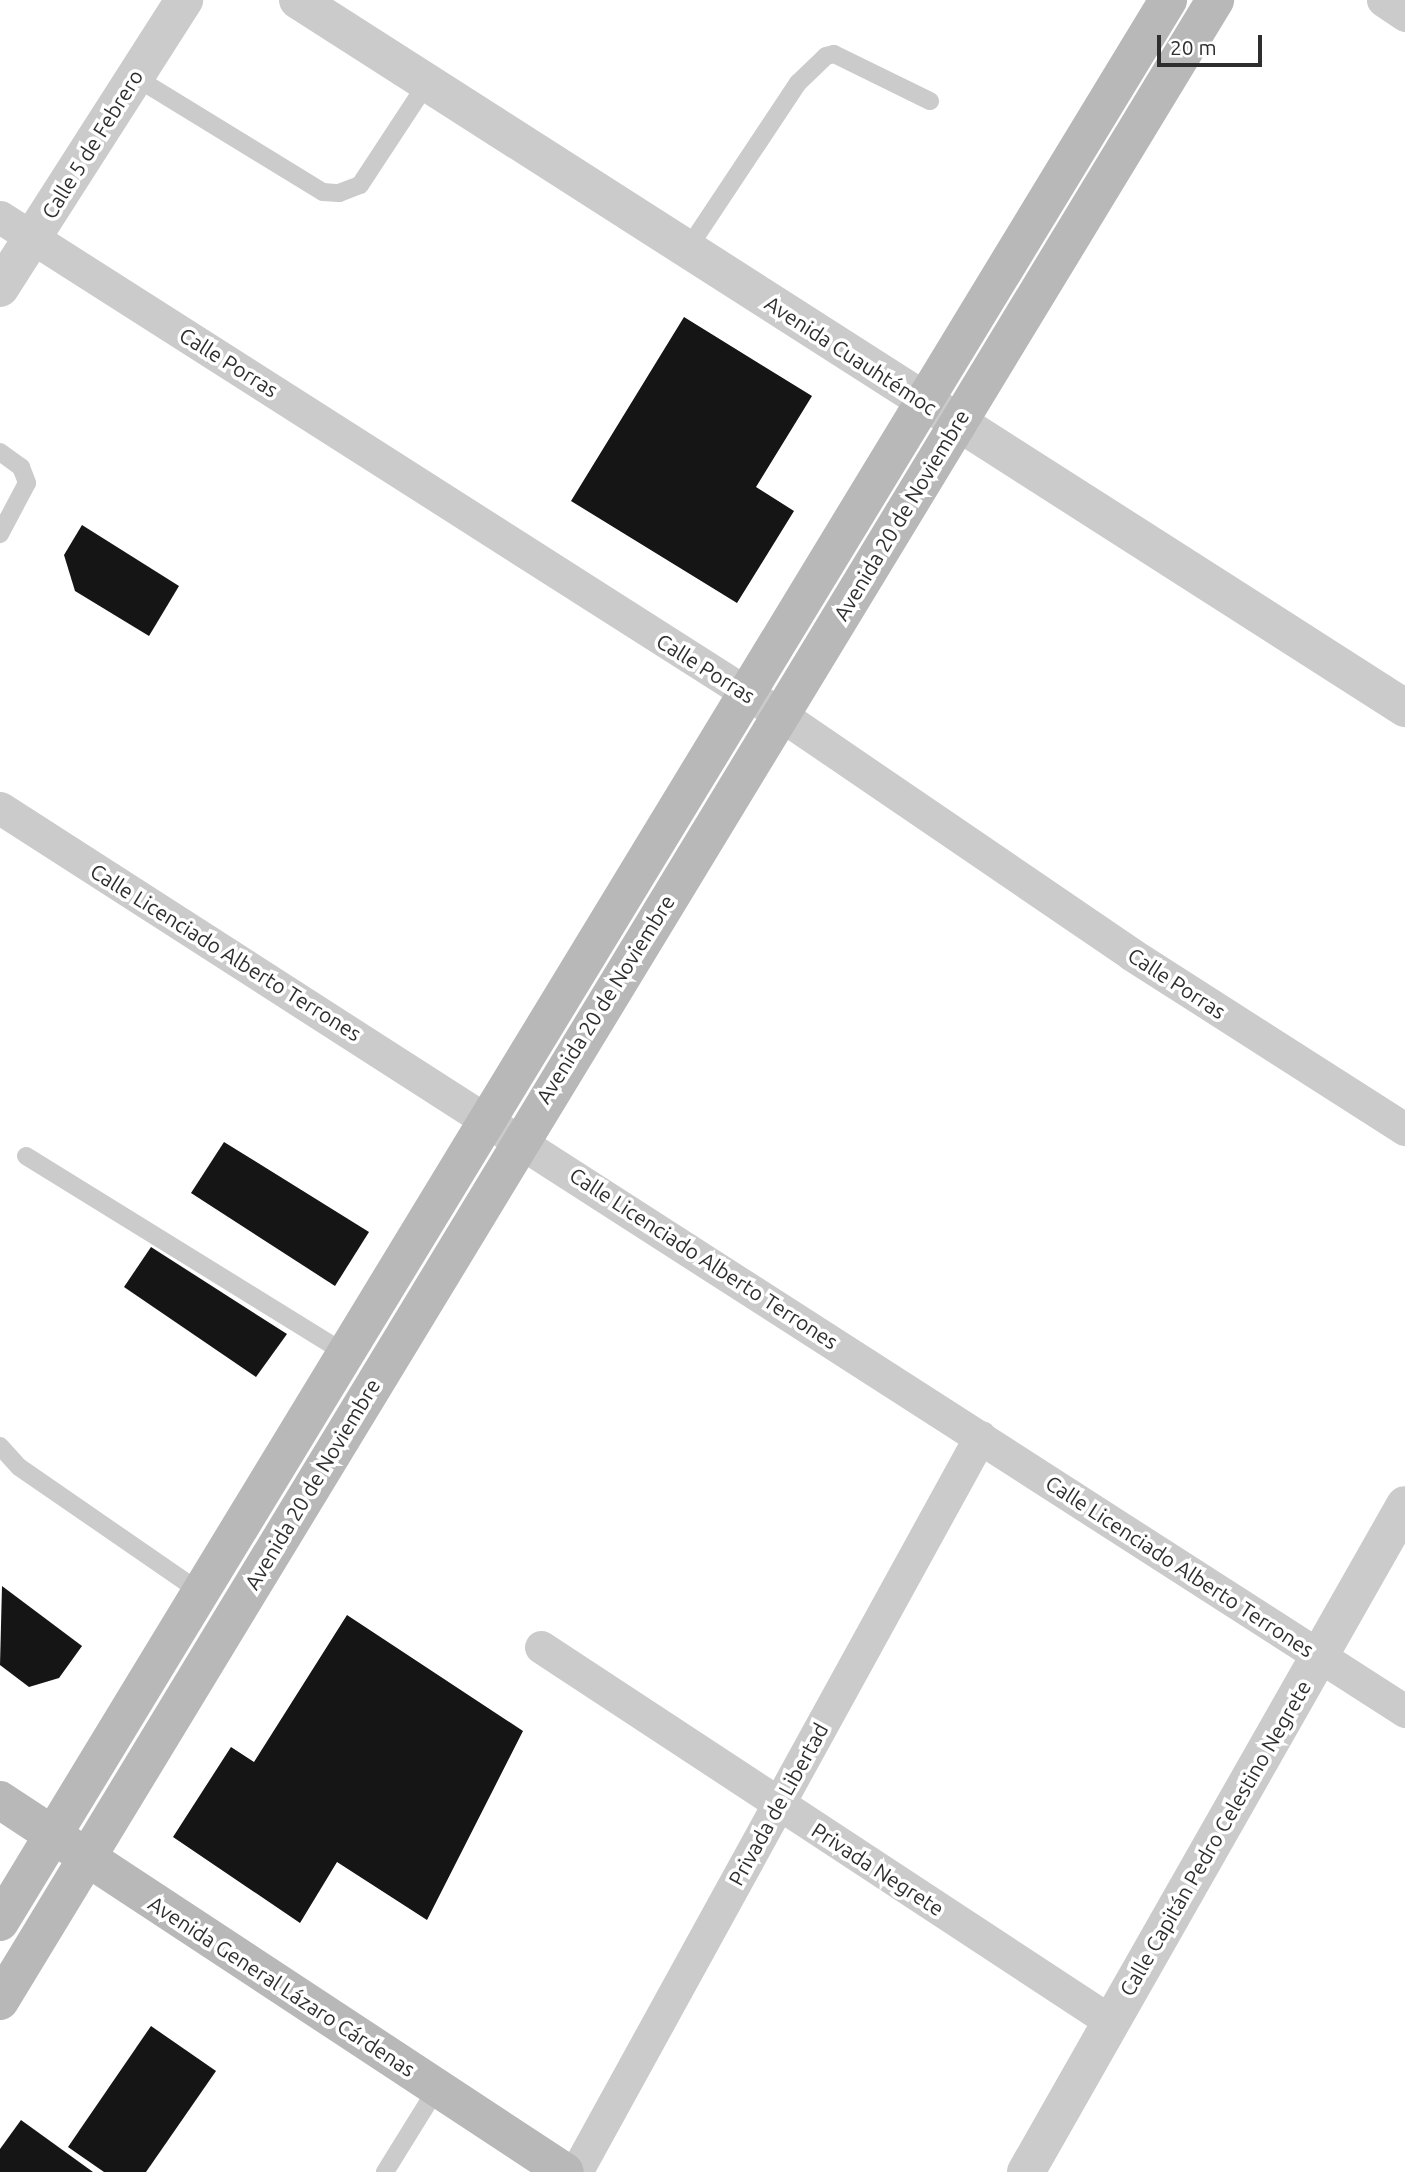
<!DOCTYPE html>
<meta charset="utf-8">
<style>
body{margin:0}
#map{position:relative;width:1405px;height:2172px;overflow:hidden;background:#fff;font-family:Ubuntu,sans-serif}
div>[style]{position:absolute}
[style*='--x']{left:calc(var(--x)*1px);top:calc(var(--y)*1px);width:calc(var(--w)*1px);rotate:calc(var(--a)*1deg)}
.building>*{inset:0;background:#151515}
.service>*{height:18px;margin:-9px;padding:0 9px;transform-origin:9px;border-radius:9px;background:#cbcbcb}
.minor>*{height:33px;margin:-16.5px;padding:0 16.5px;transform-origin:16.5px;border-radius:16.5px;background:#cbcbcb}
.tertiary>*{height:38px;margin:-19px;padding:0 19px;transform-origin:19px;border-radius:19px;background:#cbcbcb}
.secondary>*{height:38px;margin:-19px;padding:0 19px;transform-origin:19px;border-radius:19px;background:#b8b8b8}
span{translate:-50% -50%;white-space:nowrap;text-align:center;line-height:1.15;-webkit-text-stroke:7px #fff;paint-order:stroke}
.street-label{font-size:21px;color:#2e2e2e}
.scale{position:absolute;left:1157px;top:35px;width:105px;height:32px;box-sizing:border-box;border:4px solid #2e2e2e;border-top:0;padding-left:9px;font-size:21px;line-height:24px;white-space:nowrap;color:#2e2e2e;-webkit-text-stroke:5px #fff;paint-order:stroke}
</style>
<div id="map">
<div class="building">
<div style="clip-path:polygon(684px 317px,812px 396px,756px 487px,794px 511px,737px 603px,571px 501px)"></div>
<div style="clip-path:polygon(82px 525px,179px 586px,149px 636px,75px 591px,64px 555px)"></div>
<div style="clip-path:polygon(224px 1142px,369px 1232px,335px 1286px,191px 1193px)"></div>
<div style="clip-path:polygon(151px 1247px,287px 1334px,256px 1377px,124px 1287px)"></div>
<div style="clip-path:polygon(2px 1586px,82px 1646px,59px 1678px,29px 1687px,0 1665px)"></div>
<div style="clip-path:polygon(347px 1615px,523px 1731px,427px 1920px,337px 1862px,300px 1923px,173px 1837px,231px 1747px,254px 1762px)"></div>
<div style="clip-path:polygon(151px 2026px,216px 2071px,146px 2172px,104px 2172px,68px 2147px)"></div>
<div style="clip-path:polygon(21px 2120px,93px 2172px,0 2172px,0 2149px)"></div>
</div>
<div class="service">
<div style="--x:135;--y:77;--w:220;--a:31.5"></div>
<div style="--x:323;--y:192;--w:16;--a:4"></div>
<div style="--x:339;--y:193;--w:22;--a:-21"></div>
<div style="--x:360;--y:185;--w:122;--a:-56.7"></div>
<div style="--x:687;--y:250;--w:201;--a:-56.4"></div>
<div style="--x:798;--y:83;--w:39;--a:-44"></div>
<div style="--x:826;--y:56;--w:8;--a:-14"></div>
<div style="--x:834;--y:54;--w:107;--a:26.1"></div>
<div style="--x:0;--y:452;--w:26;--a:36"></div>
<div style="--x:21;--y:467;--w:17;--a:69"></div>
<div style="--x:27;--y:483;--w:58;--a:117.9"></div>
<div style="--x:26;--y:1156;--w:375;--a:31.7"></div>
<div style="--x:0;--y:1446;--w:28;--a:48"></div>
<div style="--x:19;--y:1467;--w:220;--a:34.6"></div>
<div style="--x:385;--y:2172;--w:99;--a:-58.2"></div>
</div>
<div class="minor">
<div style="--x:1383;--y:0;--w:27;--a:34"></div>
<div style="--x:0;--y:217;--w:926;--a:32.52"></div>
<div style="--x:781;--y:715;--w:424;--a:34.3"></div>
<div style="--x:1131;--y:954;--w:325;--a:32.6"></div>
<div style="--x:0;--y:808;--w:1670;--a:32.73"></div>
<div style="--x:541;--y:1647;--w:681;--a:33.32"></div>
<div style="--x:576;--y:2172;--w:839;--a:-61.2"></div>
</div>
<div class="tertiary">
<div style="--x:298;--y:0;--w:1314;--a:32.6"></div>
<div style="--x:0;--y:288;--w:342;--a:-57.4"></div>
<div style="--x:1026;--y:2172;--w:767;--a:-60.39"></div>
</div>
<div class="secondary">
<div style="--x:0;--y:1800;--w:676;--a:33.36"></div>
<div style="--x:0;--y:1922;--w:2249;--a:-58.71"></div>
<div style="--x:0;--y:2001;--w:2341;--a:-58.73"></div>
</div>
<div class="street-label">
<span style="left:92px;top:144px;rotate:-58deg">Calle 5 de Febrero</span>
<span style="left:851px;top:355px;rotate:33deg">Avenida Cuauhtémoc</span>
<span style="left:229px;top:362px;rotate:32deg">Calle Porras</span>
<span style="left:901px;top:515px;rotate:-59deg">Avenida 20 de Noviembre</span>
<span style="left:706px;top:668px;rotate:32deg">Calle Porras</span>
<span style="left:226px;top:952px;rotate:32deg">Calle Licenciado Alberto Terrones</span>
<span style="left:1177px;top:983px;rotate:33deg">Calle Porras</span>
<span style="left:605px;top:999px;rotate:-58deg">Avenida 20 de Noviembre</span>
<span style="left:704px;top:1258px;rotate:33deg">Calle Licenciado Alberto Terrones</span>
<span style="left:312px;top:1484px;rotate:-59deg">Avenida 20 de Noviembre</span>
<span style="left:1180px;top:1566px;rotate:33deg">Calle Licenciado Alberto Terrones</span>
<span style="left:778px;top:1804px;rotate:-61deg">Privada de Libertad</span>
<span style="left:1215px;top:1838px;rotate:-60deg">Calle Capitán Pedro Celestino Negrete</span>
<span style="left:878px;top:1869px;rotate:33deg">Privada Negrete</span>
<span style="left:282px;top:1986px;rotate:33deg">Avenida General Lázaro Cárdenas</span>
</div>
<div class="scale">20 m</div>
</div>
